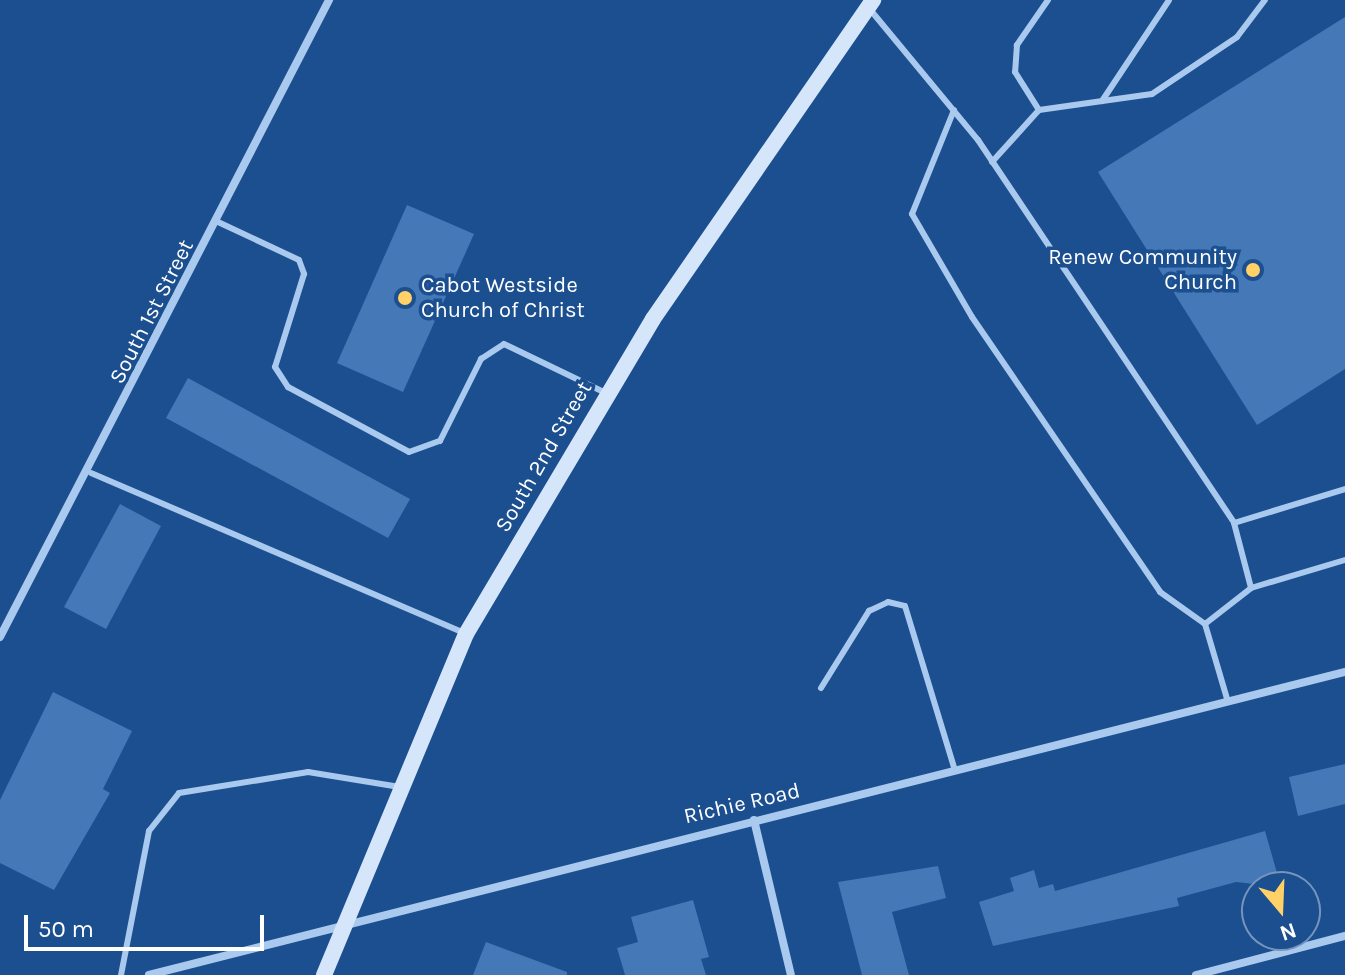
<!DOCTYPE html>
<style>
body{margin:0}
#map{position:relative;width:1345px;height:975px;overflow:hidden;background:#1b4f8f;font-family:Karla,sans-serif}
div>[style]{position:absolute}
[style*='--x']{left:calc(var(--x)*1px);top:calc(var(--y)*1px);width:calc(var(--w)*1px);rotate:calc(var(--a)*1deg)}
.building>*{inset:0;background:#4478b7}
.service>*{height:6px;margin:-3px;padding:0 3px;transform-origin:3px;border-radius:3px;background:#a9c9ee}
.minor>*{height:8px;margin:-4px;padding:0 4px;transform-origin:4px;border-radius:4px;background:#a9c9ee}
.secondary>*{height:16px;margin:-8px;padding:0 8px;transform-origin:8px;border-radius:8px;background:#d6e6fa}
.dots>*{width:22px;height:22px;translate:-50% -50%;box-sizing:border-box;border:4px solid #1b4f8f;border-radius:50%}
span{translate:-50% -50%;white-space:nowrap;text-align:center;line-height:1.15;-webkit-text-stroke:7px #1b4f8f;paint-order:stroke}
.poi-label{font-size:22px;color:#fff}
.right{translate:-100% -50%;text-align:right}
.left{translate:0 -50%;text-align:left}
.street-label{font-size:22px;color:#fff}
.north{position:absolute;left:1241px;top:871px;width:80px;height:80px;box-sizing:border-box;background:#1b4f8f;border:2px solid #7695bc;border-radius:50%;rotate:161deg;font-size:22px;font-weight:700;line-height:32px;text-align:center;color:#fff}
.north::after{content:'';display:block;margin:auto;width:28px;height:36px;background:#ffd166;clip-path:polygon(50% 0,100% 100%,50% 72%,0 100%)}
.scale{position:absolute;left:24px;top:915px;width:240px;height:36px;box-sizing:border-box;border:4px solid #fff;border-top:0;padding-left:10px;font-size:24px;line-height:28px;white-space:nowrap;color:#fff;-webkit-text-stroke:6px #1b4f8f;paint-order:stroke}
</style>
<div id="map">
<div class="building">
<div style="clip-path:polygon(1345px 17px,1345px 369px,1257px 425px,1098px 172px)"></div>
<div style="clip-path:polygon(407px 205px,474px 234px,403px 392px,337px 363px)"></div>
<div style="clip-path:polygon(188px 378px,410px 499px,388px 538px,166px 418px)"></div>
<div style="clip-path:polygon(120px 504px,161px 526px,106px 629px,64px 607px)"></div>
<div style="clip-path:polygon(53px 692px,132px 731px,103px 789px,110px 793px,54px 890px,0 863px,0 800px)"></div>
<div style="clip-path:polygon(1345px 764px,1345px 804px,1298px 816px,1289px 777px)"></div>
<div style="clip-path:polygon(1265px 831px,1281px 887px,1236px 882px,1177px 898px,1179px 906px,993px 946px,979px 902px,1014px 891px,1010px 878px,1034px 870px,1039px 888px,1053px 884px,1055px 891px)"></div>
<div style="clip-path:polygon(938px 866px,946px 898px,892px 912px,909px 975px,862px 975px,838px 882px)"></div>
<div style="clip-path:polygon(693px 900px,709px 957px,701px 959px,706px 975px,625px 975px,617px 948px,638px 942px,631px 917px)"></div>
<div style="clip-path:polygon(486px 942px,567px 972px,567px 975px,473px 975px)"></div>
</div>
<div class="service">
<div style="--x:1048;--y:0;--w:55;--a:124.6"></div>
<div style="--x:1017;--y:45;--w:27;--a:94"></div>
<div style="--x:1015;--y:72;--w:45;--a:57.7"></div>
<div style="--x:1039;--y:110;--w:114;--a:-8.1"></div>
<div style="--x:1152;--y:94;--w:102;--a:-33.8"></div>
<div style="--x:1237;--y:37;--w:46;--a:-52.9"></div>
<div style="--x:868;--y:7;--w:173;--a:50.4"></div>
<div style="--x:978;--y:140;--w:461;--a:56.2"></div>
<div style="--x:1234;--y:523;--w:67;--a:75.3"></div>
<div style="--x:1102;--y:101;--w:121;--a:-56.4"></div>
<div style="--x:954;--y:110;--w:112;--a:112"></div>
<div style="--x:912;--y:214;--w:119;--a:59.8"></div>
<div style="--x:972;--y:317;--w:333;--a:55.6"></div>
<div style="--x:1160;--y:592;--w:55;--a:35.4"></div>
<div style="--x:1205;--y:624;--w:81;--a:73.6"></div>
<div style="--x:992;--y:162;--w:70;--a:-47.9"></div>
<div style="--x:218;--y:222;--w:89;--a:25.1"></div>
<div style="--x:299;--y:260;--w:15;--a:70"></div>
<div style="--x:304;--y:274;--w:97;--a:107.3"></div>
<div style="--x:275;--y:367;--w:24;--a:57"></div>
<div style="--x:288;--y:387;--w:137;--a:28.2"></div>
<div style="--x:409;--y:452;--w:33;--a:-20"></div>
<div style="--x:440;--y:441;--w:92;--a:-63.4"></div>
<div style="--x:481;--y:359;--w:27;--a:-33"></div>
<div style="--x:504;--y:344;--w:113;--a:25.7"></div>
<div style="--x:91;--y:473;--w:408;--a:23.2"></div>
<div style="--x:1234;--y:523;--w:116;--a:-17"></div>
<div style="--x:1205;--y:624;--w:58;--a:-38"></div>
<div style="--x:1251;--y:588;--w:98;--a:-16.6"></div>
<div style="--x:821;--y:688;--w:91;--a:-58.1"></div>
<div style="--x:869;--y:611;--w:21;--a:-25"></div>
<div style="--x:888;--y:602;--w:17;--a:13"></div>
<div style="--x:905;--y:606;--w:172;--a:73.1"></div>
<div style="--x:121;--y:975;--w:147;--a:-79"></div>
<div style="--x:149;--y:831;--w:48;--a:-51.7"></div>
<div style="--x:179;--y:793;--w:131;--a:-9.2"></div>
<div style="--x:308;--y:772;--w:93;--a:9.3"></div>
</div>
<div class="minor">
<div style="--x:0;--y:637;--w:717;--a:-62.68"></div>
<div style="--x:754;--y:820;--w:159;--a:76.6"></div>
<div style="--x:149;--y:975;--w:1234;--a:-14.22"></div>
<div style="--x:1196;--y:975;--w:154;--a:-14.7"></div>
</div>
<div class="secondary">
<div style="--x:324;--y:975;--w:369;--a:-67.4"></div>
<div style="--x:466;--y:634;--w:366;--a:-59.3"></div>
<div style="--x:653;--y:319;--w:388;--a:-55.4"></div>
</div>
<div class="dots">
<div style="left:1253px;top:270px;background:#ffd166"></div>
<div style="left:405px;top:298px;background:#ffd166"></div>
</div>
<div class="poi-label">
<span class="right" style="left:1237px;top:270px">Renew Community<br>Church</span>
<span class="left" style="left:421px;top:298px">Cabot Westside<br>Church of Christ</span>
</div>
<div class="street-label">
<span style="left:152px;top:312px;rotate:-63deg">South 1st Street</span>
<span style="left:544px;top:457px;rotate:-60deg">South 2nd Street</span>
<span style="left:742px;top:804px;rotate:-13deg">Richie Road</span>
</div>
<div class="north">N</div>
<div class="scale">50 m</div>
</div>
